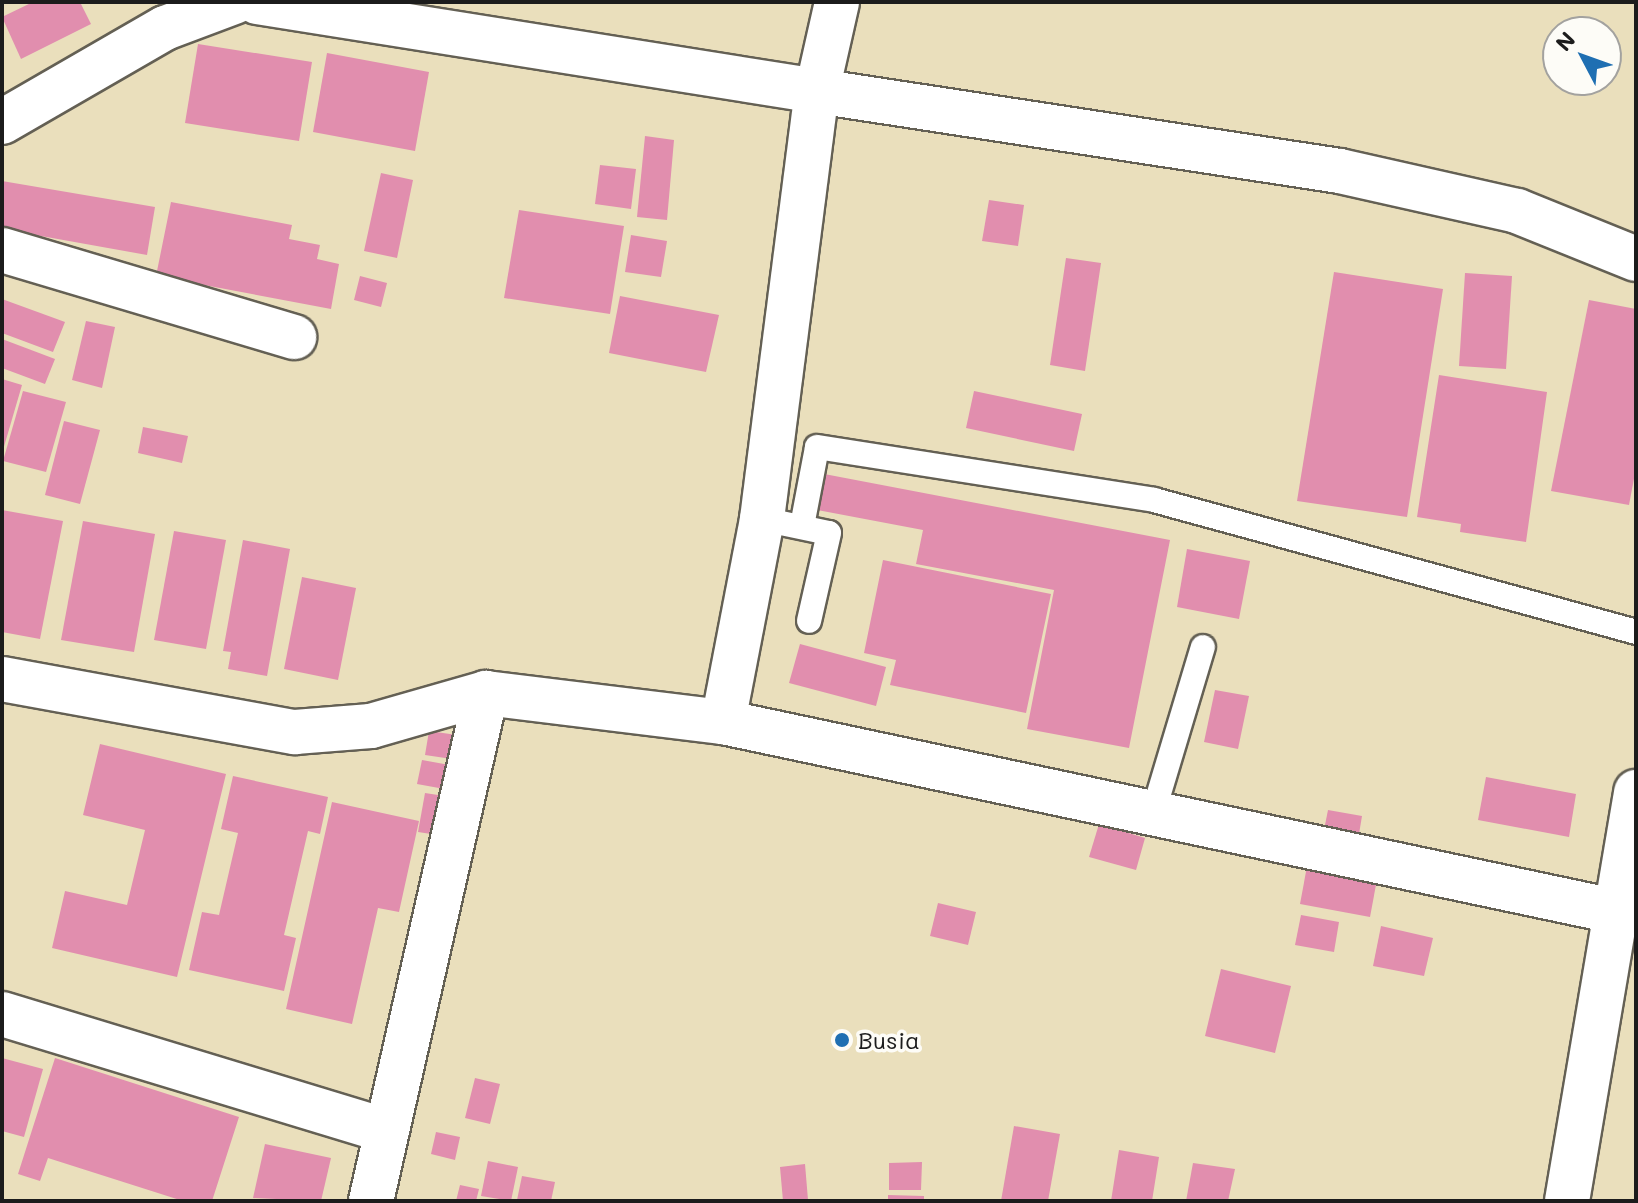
<!DOCTYPE html>
<style>
body{margin:0}
#map{position:relative;width:1638px;height:1203px;overflow:hidden;background:#eadfbc;font-family:Mali,sans-serif}
div>[style]{position:absolute}
[style*='--x']{left:calc(var(--x)*1px);top:calc(var(--y)*1px);width:calc(var(--w)*1px);rotate:calc(var(--a)*1deg)}
.building>*{inset:0;background:#e18eae}
.roads{filter:drop-shadow(2px 0 #646054) drop-shadow(-2px 0 #646054) drop-shadow(0 2px #646054) drop-shadow(0 -2px #646054)}
.service>*{height:24px;margin:-12px;padding:0 12px;transform-origin:12px;border-radius:12px;background:#fff}
.minor>*{height:44px;margin:-22px;padding:0 22px;transform-origin:22px;border-radius:22px;background:#fff}
.dots>*{width:22px;height:22px;translate:-50% -50%;box-sizing:border-box;border:4px solid #fdfcf7;border-radius:50%}
span{translate:-50% -50%;white-space:nowrap;text-align:center;line-height:1.15;-webkit-text-stroke:7px #fdfcf7;paint-order:stroke}
.poi-label{font-size:24px;color:#1c1c1c}
.left{translate:0 -50%;text-align:left}
.frame{position:absolute;inset:0;border:4px solid #1c1c1c;pointer-events:none}
.north{position:absolute;left:1542px;top:16px;width:80px;height:80px;box-sizing:border-box;background:#fdfcf7;border:2px solid #a3a29f;border-radius:50%;rotate:311deg;font-size:22px;font-weight:700;line-height:32px;text-align:center;color:#1c1c1c}
.north::after{content:'';display:block;margin:auto;width:28px;height:36px;background:#1f6fb2;clip-path:polygon(50% 0,100% 100%,50% 72%,0 100%)}
</style>
<div id="map">
<div class="building">
<div style="clip-path:polygon(33px 2px,80px 2px,91px 24px,21px 59px,2px 17px)"></div>
<div style="clip-path:polygon(198px 44px,312px 62px,299px 141px,185px 123px)"></div>
<div style="clip-path:polygon(327px 53px,429px 72px,415px 151px,313px 132px)"></div>
<div style="clip-path:polygon(645px 136px,674px 140px,667px 220px,637px 217px)"></div>
<div style="clip-path:polygon(600px 165px,636px 169px,631px 209px,595px 204px)"></div>
<div style="clip-path:polygon(381px 173px,413px 180px,397px 258px,364px 251px)"></div>
<div style="clip-path:polygon(2px 181px,155px 207px,147px 255px,2px 229px)"></div>
<div style="clip-path:polygon(989px 200px,1024px 205px,1018px 246px,982px 241px)"></div>
<div style="clip-path:polygon(171px 202px,292px 225px,289px 239px,320px 245px,317px 259px,339px 264px,331px 309px,156px 276px)"></div>
<div style="clip-path:polygon(519px 210px,624px 226px,610px 314px,504px 298px)"></div>
<div style="clip-path:polygon(631px 235px,667px 241px,661px 277px,625px 272px)"></div>
<div style="clip-path:polygon(1066px 258px,1101px 263px,1085px 371px,1050px 365px)"></div>
<div style="clip-path:polygon(1334px 272px,1443px 289px,1407px 517px,1297px 501px)"></div>
<div style="clip-path:polygon(1465px 273px,1512px 276px,1506px 369px,1459px 366px)"></div>
<div style="clip-path:polygon(360px 276px,387px 283px,381px 307px,354px 300px)"></div>
<div style="clip-path:polygon(620px 296px,719px 315px,706px 372px,609px 353px)"></div>
<div style="clip-path:polygon(2px 299px,65px 322px,53px 352px,2px 333px)"></div>
<div style="clip-path:polygon(1589px 300px,1636px 309px,1636px 468px,1629px 505px,1551px 491px)"></div>
<div style="clip-path:polygon(86px 321px,115px 327px,102px 388px,72px 380px)"></div>
<div style="clip-path:polygon(2px 339px,55px 359px,45px 384px,2px 368px)"></div>
<div style="clip-path:polygon(1439px 375px,1547px 392px,1526px 542px,1460px 532px,1461px 524px,1417px 517px)"></div>
<div style="clip-path:polygon(2px 379px,22px 385px,3px 450px,2px 450px)"></div>
<div style="clip-path:polygon(23px 391px,66px 402px,46px 472px,3px 461px)"></div>
<div style="clip-path:polygon(974px 391px,1082px 414px,1074px 451px,966px 428px)"></div>
<div style="clip-path:polygon(64px 421px,100px 430px,80px 504px,45px 495px)"></div>
<div style="clip-path:polygon(143px 427px,188px 436px,182px 463px,138px 453px)"></div>
<div style="clip-path:polygon(819px 473px,1170px 540px,1129px 748px,1027px 729px,1054px 590px,916px 564px,923px 530px,812px 509px)"></div>
<div style="clip-path:polygon(2px 510px,63px 521px,40px 639px,2px 632px)"></div>
<div style="clip-path:polygon(83px 521px,155px 534px,134px 652px,61px 640px)"></div>
<div style="clip-path:polygon(174px 531px,226px 540px,206px 649px,154px 640px)"></div>
<div style="clip-path:polygon(243px 540px,290px 549px,267px 676px,228px 669px,231px 652px,223px 651px)"></div>
<div style="clip-path:polygon(1187px 549px,1250px 561px,1239px 619px,1177px 607px)"></div>
<div style="clip-path:polygon(883px 560px,1051px 594px,1026px 713px,890px 685px,896px 660px,864px 653px)"></div>
<div style="clip-path:polygon(302px 577px,356px 588px,338px 680px,284px 669px)"></div>
<div style="clip-path:polygon(800px 644px,886px 667px,876px 706px,789px 683px)"></div>
<div style="clip-path:polygon(1215px 690px,1249px 696px,1238px 749px,1204px 742px)"></div>
<div style="clip-path:polygon(429px 731px,457px 735px,452px 759px,425px 755px)"></div>
<div style="clip-path:polygon(100px 744px,226px 774px,177px 977px,52px 948px,65px 891px,127px 905px,145px 830px,83px 815px)"></div>
<div style="clip-path:polygon(422px 760px,455px 766px,450px 790px,417px 784px)"></div>
<div style="clip-path:polygon(233px 776px,328px 797px,320px 834px,308px 831px,284px 935px,296px 938px,284px 991px,189px 970px,202px 912px,219px 915px,238px 833px,221px 829px)"></div>
<div style="clip-path:polygon(1486px 777px,1576px 794px,1569px 837px,1478px 820px)"></div>
<div style="clip-path:polygon(425px 793px,451px 797px,444px 836px,418px 832px)"></div>
<div style="clip-path:polygon(332px 802px,419px 821px,399px 912px,378px 908px,352px 1024px,286px 1009px)"></div>
<div style="clip-path:polygon(1328px 810px,1362px 816px,1357px 846px,1322px 840px)"></div>
<div style="clip-path:polygon(1099px 824px,1145px 838px,1136px 870px,1089px 857px)"></div>
<div style="clip-path:polygon(1308px 861px,1378px 874px,1370px 917px,1300px 904px)"></div>
<div style="clip-path:polygon(938px 903px,976px 912px,968px 945px,930px 936px)"></div>
<div style="clip-path:polygon(1301px 915px,1339px 922px,1334px 952px,1295px 945px)"></div>
<div style="clip-path:polygon(1381px 926px,1433px 938px,1424px 976px,1373px 966px)"></div>
<div style="clip-path:polygon(1221px 969px,1291px 986px,1275px 1053px,1205px 1036px)"></div>
<div style="clip-path:polygon(2px 1058px,43px 1069px,24px 1137px,2px 1131px)"></div>
<div style="clip-path:polygon(55px 1058px,239px 1117px,212px 1201px,183px 1201px,48px 1158px,40px 1181px,18px 1174px)"></div>
<div style="clip-path:polygon(475px 1078px,500px 1084px,490px 1124px,465px 1118px)"></div>
<div style="clip-path:polygon(1014px 1126px,1060px 1134px,1048px 1201px,1001px 1201px)"></div>
<div style="clip-path:polygon(436px 1132px,460px 1137px,455px 1160px,431px 1154px)"></div>
<div style="clip-path:polygon(265px 1144px,331px 1158px,321px 1201px,253px 1198px)"></div>
<div style="clip-path:polygon(1119px 1150px,1159px 1157px,1152px 1201px,1111px 1201px)"></div>
<div style="clip-path:polygon(488px 1161px,518px 1167px,511px 1201px,481px 1196px)"></div>
<div style="clip-path:polygon(922px 1162px,921px 1190px,889px 1190px,889px 1163px)"></div>
<div style="clip-path:polygon(1193px 1163px,1235px 1169px,1228px 1201px,1186px 1201px)"></div>
<div style="clip-path:polygon(805px 1164px,808px 1200px,783px 1201px,780px 1167px)"></div>
<div style="clip-path:polygon(522px 1176px,555px 1182px,551px 1201px,517px 1200px)"></div>
<div style="clip-path:polygon(460px 1185px,479px 1189px,476px 1201px,456px 1201px)"></div>
<div style="clip-path:polygon(888px 1195px,924px 1196px,924px 1201px,888px 1201px)"></div>
</div>
<div class="roads">
<div class="service">
<div style="--x:762;--y:519;--w:68;--a:11.8"></div>
<div style="--x:829;--y:533;--w:90;--a:102.8"></div>
<div style="--x:802;--y:526;--w:80;--a:-79.2"></div>
<div style="--x:817;--y:447;--w:341;--a:8.9"></div>
<div style="--x:1154;--y:500;--w:500;--a:15.3"></div>
<div style="--x:1154;--y:810;--w:170;--a:-73.3"></div>
</div>
<div class="minor">
<div style="--x:257;--y:2;--w:567;--a:9.03"></div>
<div style="--x:817;--y:91;--w:91;--a:-77.3"></div>
<div style="--x:2;--y:122;--w:188;--a:-30"></div>
<div style="--x:165;--y:28;--w:74;--a:-20.6"></div>
<div style="--x:2;--y:250;--w:305;--a:16.6"></div>
<div style="--x:2;--y:679;--w:298;--a:10.3"></div>
<div style="--x:295;--y:732;--w:76;--a:-4.5"></div>
<div style="--x:371;--y:726;--w:120;--a:-16"></div>
<div style="--x:486;--y:693;--w:239;--a:7"></div>
<div style="--x:723;--y:722;--w:911;--a:11.98"></div>
<div style="--x:723;--y:722;--w:207;--a:-79.1"></div>
<div style="--x:762;--y:519;--w:432;--a:-82.7"></div>
<div style="--x:817;--y:91;--w:529;--a:8.7"></div>
<div style="--x:1340;--y:171;--w:181;--a:12.7"></div>
<div style="--x:1517;--y:211;--w:128;--a:22"></div>
<div style="--x:2;--y:1014;--w:402;--a:16.9"></div>
<div style="--x:371;--y:1201;--w:521;--a:-77.24"></div>
<div style="--x:1567;--y:1201;--w:415;--a:-80.4"></div>
</div>
</div>
<div class="dots">
<div style="left:842px;top:1040px;background:#1f6fb2"></div>
</div>
<div class="poi-label">
<span class="left" style="left:858px;top:1040px">Busia</span>
</div>
<div class="frame"></div>
<div class="north">N</div>
</div>
